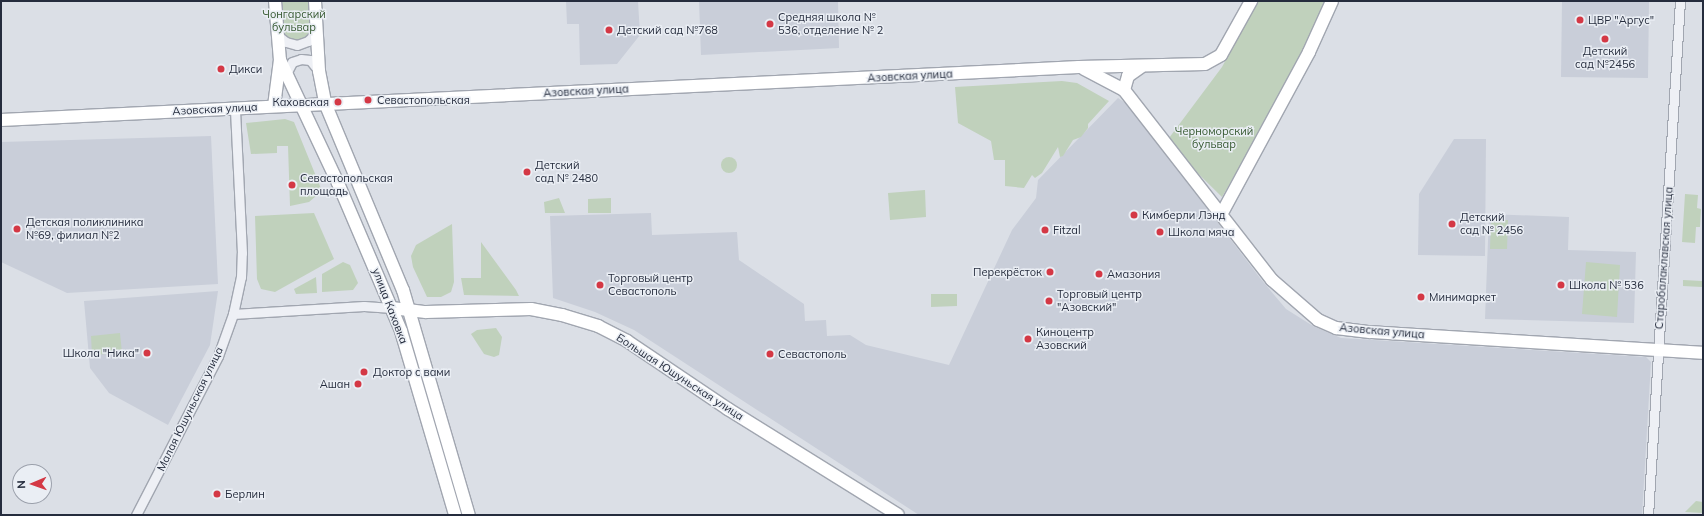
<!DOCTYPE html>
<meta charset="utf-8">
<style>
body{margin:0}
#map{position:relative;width:1704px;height:516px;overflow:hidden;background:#dbdfe6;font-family:Mulish,sans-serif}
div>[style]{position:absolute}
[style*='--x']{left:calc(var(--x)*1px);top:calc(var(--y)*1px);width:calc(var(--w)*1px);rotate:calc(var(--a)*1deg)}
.built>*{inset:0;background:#c9ced9}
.green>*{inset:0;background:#c0d1bc}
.round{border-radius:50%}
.roads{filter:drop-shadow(1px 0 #a1a6b0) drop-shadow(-1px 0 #a1a6b0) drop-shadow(0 1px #a1a6b0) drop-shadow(0 -1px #a1a6b0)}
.street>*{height:9px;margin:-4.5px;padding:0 4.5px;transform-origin:4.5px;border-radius:4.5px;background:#eef0f5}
.secondary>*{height:12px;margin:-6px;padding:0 6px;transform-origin:6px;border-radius:6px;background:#fff}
.dots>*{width:11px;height:11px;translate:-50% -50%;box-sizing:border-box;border:2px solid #eaeef4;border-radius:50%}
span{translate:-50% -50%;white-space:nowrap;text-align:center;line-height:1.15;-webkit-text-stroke:3px #eaeef4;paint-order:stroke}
.park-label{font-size:11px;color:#365931}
.poi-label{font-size:11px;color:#252c3d}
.left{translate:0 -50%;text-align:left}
.right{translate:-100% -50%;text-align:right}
.street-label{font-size:11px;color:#252c3d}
.frame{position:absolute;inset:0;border:2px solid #252c3d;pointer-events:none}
.north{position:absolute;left:12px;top:464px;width:40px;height:40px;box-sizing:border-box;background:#eaeef4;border:1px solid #9ba0ab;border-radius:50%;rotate:268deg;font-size:11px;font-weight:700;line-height:16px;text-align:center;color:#252c3d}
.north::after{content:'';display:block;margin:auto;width:14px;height:18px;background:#d43845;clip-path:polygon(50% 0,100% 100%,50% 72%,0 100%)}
</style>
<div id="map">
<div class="built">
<div style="clip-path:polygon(566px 1px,638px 1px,640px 35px,617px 64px,580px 65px,579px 24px,567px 24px)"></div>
<div style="clip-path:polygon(699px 1px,838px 1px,839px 48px,701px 55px)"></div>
<div style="clip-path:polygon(1562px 1px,1649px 1px,1648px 78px,1561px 77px)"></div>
<div style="clip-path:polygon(1118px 98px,1127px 104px,1260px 278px,1286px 309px,1313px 326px,1341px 338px,1646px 357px,1651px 362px,1642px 515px,919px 515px,634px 330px,595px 312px,553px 298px,550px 216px,651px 213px,652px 235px,737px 232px,739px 260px,804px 304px,805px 321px,826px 320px,827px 336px,850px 335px,866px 345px,949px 365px,1012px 230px,1036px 198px,1038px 180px)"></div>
<div style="clip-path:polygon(211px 136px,218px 284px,67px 293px,1px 262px,1px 142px)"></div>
<div style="clip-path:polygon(1454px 139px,1486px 139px,1485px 256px,1418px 255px,1419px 194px)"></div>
<div style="clip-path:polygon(1489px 214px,1569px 217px,1568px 250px,1636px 252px,1634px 323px,1485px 319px)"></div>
<div style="clip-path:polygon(218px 291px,210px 345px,168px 425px,109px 393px,90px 368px,84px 301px)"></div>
</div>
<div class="green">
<div style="clip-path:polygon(278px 1px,309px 1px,310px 32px,302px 40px,288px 41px,279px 33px)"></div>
<div style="clip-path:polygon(1258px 1px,1328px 1px,1307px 51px,1222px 197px,1166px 142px,1222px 67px)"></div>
<div style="clip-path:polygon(1062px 81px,1077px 83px,1109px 101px,1088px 124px,1088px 128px,1081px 137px,1073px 140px,1063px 156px,1060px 157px,1058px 147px,1042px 173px,1035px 178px,1032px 175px,1024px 188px,1005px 186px,1005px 160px,994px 160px,991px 141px,958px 123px,955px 87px)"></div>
<div style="clip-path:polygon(285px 119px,294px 122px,322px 191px,309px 202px,290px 206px,288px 146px,277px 146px,277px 153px,251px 154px,246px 123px)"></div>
<div class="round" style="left:721px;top:157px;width:16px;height:16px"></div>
<div style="clip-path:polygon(925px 190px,926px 217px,890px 220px,888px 193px)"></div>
<div style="clip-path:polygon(1685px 194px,1698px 195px,1697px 208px,1701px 209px,1700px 227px,1696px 227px,1695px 243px,1682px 242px)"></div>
<div style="clip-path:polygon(559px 198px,565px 213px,545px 213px,544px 202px)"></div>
<div style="clip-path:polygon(611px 198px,611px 213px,588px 213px,588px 199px)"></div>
<div style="clip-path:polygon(314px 213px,334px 259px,275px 292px,261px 289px,257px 279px,255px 216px)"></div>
<div style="clip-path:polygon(1491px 220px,1508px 220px,1507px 249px,1490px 249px)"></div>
<div style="clip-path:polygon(452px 224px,454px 282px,451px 292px,441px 297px,427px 297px,413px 267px,411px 256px,416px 245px)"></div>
<div style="clip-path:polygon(481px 242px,516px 290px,519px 296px,464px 295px,461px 278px,481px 278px)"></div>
<div style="clip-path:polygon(343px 262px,350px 265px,358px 283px,353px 290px,322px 292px,322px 274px)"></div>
<div style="clip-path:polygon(1586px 262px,1620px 265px,1617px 317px,1582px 314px)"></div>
<div style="clip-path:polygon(316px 277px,317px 293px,296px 294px,294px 289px)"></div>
<div style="clip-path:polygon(1683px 280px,1702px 281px,1702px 287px,1683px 286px)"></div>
<div style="clip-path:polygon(931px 294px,957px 294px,957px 306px,931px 307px)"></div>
<div style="clip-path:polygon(496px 328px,502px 337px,499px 355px,494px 357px,484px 354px,471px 334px,477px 330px)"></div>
<div style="clip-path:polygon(120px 333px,122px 353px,92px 355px,91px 336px)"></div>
<div style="clip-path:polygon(1696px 501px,1703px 502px,1703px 513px,1685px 512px)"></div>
</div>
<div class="roads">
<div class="street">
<div style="--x:277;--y:35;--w:11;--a:38"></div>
<div style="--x:286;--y:42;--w:11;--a:15"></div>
<div style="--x:297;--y:45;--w:12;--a:-20"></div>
<div style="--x:308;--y:41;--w:11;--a:-45"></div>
<div style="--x:286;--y:74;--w:13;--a:-63"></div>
<div style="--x:292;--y:62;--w:9;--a:-18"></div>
<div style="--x:301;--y:59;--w:9;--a:6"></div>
<div style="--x:310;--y:60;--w:14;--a:51"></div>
<div style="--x:233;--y:314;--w:131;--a:-3.5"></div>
<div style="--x:364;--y:306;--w:28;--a:4"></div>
<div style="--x:136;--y:515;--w:179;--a:-62.7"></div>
<div style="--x:218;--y:356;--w:45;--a:-70.3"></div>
<div style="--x:233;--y:314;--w:38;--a:-78"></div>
<div style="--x:241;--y:277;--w:24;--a:-88"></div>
<div style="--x:242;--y:253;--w:144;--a:-92.8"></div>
<div style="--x:1648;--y:515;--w:515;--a:-86.44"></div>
</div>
<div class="secondary">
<div style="--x:275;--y:1;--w:59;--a:85.2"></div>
<div style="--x:280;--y:60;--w:136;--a:64.8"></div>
<div style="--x:338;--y:183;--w:161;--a:66.9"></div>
<div style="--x:401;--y:331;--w:192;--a:73.6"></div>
<div style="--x:315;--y:1;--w:70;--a:86.7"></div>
<div style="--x:319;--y:71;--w:33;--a:79"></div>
<div style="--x:325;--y:103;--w:203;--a:67.4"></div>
<div style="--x:403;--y:290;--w:234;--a:73.7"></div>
<div style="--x:1084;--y:69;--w:45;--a:27.7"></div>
<div style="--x:1124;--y:90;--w:241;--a:52.1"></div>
<div style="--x:1272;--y:280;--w:61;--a:41"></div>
<div style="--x:1318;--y:320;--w:20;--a:24"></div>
<div style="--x:1336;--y:328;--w:34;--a:7"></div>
<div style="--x:1370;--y:332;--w:334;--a:3.6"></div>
<div style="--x:1124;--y:90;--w:15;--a:-74"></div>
<div style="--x:1128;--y:76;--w:16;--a:-35"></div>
<div style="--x:274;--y:106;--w:46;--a:-82.6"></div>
<div style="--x:1;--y:120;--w:1079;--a:-2.81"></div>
<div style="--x:1079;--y:67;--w:126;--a:-1.4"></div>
<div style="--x:1205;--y:64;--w:18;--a:-29"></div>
<div style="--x:1221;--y:55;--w:62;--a:-60.9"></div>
<div style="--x:1222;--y:213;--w:183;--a:-61.6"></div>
<div style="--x:1309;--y:52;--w:56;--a:-65.7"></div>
<div style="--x:392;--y:308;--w:34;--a:7"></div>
<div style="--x:426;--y:312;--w:105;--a:-1.6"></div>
<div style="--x:531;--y:309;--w:32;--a:11"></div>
<div style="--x:562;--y:315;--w:38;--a:17"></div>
<div style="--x:598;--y:326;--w:33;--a:27"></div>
<div style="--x:627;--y:341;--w:122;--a:34"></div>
<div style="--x:728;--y:409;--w:200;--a:31.9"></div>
</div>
</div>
<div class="dots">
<div style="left:1580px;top:20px;background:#d43845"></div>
<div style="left:770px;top:24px;background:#d43845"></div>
<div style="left:609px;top:30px;background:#d43845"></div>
<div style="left:1605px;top:39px;background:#d43845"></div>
<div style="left:221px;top:69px;background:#d43845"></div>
<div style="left:368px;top:100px;background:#d43845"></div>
<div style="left:338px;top:102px;background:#d43845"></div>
<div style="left:527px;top:172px;background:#d43845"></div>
<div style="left:292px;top:185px;background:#d43845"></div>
<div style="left:1134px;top:215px;background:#d43845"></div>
<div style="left:1452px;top:224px;background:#d43845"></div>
<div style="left:17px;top:229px;background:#d43845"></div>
<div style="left:1045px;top:230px;background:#d43845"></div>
<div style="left:1160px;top:232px;background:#d43845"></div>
<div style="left:1050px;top:272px;background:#d43845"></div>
<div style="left:1099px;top:274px;background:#d43845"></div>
<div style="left:600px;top:285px;background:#d43845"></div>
<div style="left:1561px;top:285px;background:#d43845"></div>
<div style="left:1421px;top:297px;background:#d43845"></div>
<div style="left:1049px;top:301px;background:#d43845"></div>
<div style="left:1028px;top:339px;background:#d43845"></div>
<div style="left:147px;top:353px;background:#d43845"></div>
<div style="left:770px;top:354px;background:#d43845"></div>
<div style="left:364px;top:372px;background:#d43845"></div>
<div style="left:358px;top:384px;background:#d43845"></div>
<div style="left:217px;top:494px;background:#d43845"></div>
</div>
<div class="park-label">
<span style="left:294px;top:21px">Чонгарский<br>бульвар</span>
<span style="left:1214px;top:138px">Черноморский<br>бульвар</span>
</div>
<div class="poi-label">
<span class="left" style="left:778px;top:24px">Средняя школа №<br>536, отделение № 2</span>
<span class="left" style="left:1588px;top:20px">ЦВР "Аргус"</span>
<span class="left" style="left:617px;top:30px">Детский сад №768</span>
<span style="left:1605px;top:58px">Детский<br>сад №2456</span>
<span class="left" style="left:229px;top:69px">Дикси</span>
<span class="left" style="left:377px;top:100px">Севастопольская</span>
<span class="right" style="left:329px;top:102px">Каховская</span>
<span class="left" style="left:535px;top:172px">Детский<br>сад № 2480</span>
<span class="left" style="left:300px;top:185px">Севастопольская<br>площадь</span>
<span class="left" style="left:1142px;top:215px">Кимберли Лэнд</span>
<span class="left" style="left:1460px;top:224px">Детский<br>сад № 2456</span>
<span class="left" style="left:26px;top:229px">Детская поликлиника<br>№69, филиал №2</span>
<span class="left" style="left:1053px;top:230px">Fitzal</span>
<span class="left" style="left:1168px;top:232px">Школа мяча</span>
<span class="right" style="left:1042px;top:272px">Перекрёсток</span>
<span class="left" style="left:1107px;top:274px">Амазония</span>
<span class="left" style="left:608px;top:285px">Торговый центр<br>Севастополь</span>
<span class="left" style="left:1569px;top:285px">Школа № 536</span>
<span class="left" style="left:1057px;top:301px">Торговый центр<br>"Азовский"</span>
<span class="left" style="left:1429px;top:297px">Минимаркет</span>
<span class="left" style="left:1036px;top:339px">Киноцентр<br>Азовский</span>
<span class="right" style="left:139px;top:353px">Школа "Ника"</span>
<span class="left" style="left:778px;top:354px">Севастополь</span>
<span class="left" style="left:373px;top:372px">Доктор с вами</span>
<span class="right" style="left:350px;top:384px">Ашан</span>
<span class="left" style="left:225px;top:494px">Берлин</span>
</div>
<div class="street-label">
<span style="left:910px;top:76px;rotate:-3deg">Азовская улица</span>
<span style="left:586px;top:91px;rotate:-3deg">Азовская улица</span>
<span style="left:215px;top:109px;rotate:-3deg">Азовская улица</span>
<span style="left:1664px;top:258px;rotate:-86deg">Старобалаклавская улица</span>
<span style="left:390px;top:306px;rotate:69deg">улица Каховка</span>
<span style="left:1382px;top:331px;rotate:5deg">Азовская улица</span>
<span style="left:680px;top:377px;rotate:33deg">Большая Юшуньская улица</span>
<span style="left:190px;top:409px;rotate:-64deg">Малая Юшуньская улица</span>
</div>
<div class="frame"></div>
<div class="north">N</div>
</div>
